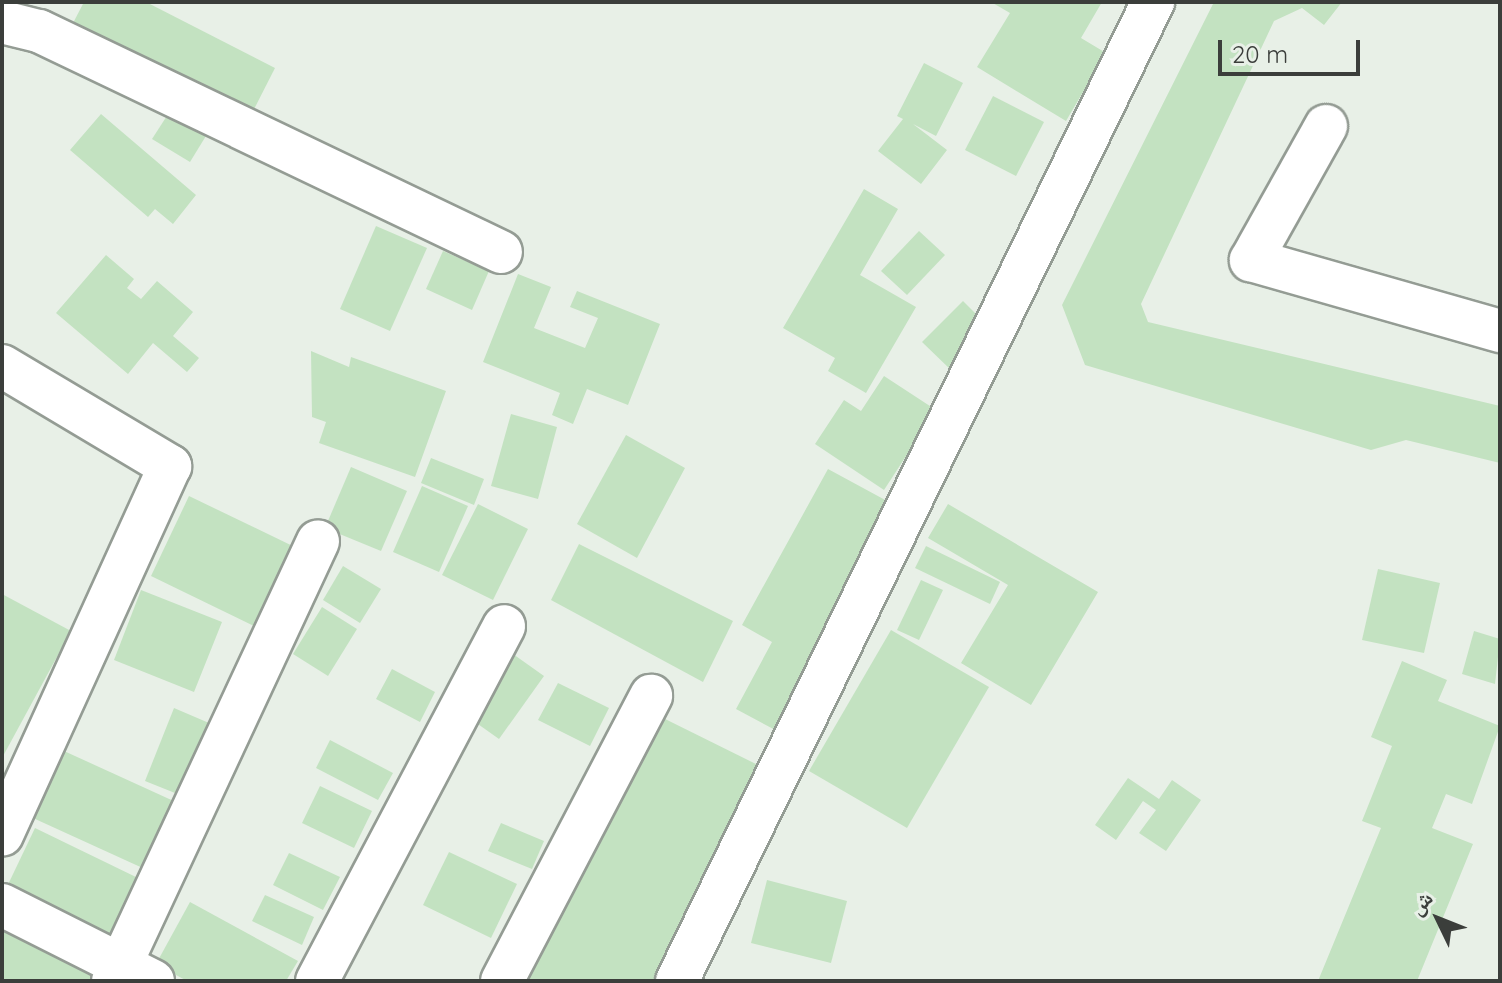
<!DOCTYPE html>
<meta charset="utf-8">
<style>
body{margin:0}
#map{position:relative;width:1502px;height:983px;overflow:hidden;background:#e8f0e7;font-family:Quicksand,"Noto Naskh Arabic",sans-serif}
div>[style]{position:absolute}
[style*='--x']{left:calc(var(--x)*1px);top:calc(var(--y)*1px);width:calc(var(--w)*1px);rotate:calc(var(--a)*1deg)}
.building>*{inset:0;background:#c3e2c1}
.roads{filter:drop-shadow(2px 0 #949c94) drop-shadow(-2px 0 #949c94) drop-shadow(0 2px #949c94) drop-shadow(0 -2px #949c94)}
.street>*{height:42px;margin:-21px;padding:0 21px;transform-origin:21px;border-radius:21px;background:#fff}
span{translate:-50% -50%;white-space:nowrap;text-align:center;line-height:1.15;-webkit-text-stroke:6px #e8f0e7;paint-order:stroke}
.frame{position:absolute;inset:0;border:4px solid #3b3e3b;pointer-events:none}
.north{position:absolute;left:1398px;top:879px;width:80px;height:80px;-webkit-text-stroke:6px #e8f0e7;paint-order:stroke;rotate:313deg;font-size:22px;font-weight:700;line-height:32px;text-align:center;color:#3b3e3b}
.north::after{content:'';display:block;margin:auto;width:28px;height:36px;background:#3b3e3b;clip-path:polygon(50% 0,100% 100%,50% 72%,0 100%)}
.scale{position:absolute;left:1218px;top:40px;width:142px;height:36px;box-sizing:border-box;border:4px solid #3b3e3b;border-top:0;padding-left:10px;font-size:24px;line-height:28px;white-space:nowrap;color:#3b3e3b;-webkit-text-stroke:6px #e8f0e7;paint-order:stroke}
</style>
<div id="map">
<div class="building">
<div style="clip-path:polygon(84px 2px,146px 2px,275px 68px,250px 117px,72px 25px)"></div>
<div style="clip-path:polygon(991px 2px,1102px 2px,1081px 38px,1106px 53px,1066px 121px,977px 67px,1010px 13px)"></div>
<div style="clip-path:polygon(1214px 2px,1342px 2px,1324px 25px,1302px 8px,1274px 21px,1141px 304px,1148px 322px,1500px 406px,1500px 463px,1406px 440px,1371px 450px,1085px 365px,1062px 305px)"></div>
<div style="clip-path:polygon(924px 63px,963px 83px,936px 136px,913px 124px,947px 150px,921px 184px,878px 151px,903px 119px,897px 116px)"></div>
<div style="clip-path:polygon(993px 96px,1044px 122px,1016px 176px,965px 150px)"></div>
<div style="clip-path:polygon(172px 108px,209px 131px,190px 162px,152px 139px)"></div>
<div style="clip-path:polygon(101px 114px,196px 195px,173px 224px,155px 209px,148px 217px,70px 150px)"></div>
<div style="clip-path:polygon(864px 189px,898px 209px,860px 275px,916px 307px,866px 393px,828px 371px,835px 358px,783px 328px)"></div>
<div style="clip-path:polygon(376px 226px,427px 248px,390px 331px,340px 309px)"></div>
<div style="clip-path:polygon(919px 231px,945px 255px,907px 295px,881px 271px)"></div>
<div style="clip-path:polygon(443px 251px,489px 271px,472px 310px,426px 289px)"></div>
<div style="clip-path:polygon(106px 255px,134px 279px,127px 288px,141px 299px,157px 281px,193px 312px,173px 336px,199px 358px,187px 372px,153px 343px,128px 374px,56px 313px)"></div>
<div style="clip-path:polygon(518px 274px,551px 287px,534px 328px,585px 348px,598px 318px,570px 307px,577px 291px,660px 324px,628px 405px,587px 389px,573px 424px,552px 415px,560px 393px,483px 362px)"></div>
<div style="clip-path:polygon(963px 301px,992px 330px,952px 371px,922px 342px)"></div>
<div style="clip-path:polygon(311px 351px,349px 367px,351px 357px,446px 391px,415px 477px,319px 443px,326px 422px,312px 417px)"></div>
<div style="clip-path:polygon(884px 376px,936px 410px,884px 490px,815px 444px,844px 400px,861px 411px)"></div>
<div style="clip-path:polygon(511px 414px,557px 427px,538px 499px,491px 486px)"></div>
<div style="clip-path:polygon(626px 435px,685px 468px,637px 558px,577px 524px)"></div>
<div style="clip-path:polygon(431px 458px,484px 479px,474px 505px,421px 483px)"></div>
<div style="clip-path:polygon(351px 467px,407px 491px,381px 551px,325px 528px)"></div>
<div style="clip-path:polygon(828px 469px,900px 508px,779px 732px,736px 709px,772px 642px,742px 625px)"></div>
<div style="clip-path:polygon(422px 486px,468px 506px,439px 572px,393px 552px)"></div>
<div style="clip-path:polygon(189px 496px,303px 551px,264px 631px,151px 576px)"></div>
<div style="clip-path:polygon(478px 504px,528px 529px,493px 600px,442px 575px)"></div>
<div style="clip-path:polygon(948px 504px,1098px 592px,1031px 705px,961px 663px,1008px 585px,928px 538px)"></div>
<div style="clip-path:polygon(579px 544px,733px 621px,703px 682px,551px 600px)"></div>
<div style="clip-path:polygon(926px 546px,1000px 582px,990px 604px,915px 568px)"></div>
<div style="clip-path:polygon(343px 566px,381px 589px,360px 623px,323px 600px)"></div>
<div style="clip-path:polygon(1378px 569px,1440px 583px,1424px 653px,1362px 640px)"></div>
<div style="clip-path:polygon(921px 580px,943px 590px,919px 640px,897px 630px)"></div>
<div style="clip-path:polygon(141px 590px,222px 622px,194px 692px,114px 660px)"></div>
<div style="clip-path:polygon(2px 594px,71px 631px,2px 758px)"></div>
<div style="clip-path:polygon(322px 607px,357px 629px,328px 676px,293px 654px)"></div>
<div style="clip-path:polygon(891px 630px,989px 687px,907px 828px,809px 771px)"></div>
<div style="clip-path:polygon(1474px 631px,1500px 639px,1495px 684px,1462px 674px)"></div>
<div style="clip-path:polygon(513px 654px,544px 676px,499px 739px,468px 717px)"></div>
<div style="clip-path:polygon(1402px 661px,1447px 680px,1438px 701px,1500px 726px,1472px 804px,1446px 794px,1432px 828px,1473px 844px,1417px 981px,1318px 981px,1381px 828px,1362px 821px,1392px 746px,1371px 737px)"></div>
<div style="clip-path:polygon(392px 669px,435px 692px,420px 722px,376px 699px)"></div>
<div style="clip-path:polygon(558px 683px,609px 708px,590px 746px,538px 720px)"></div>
<div style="clip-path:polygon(174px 708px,216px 726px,185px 797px,145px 781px)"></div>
<div style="clip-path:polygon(655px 714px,760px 766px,654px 981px,524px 981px)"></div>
<div style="clip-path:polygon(330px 740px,393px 773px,378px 800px,316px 768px)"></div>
<div style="clip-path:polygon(64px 751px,178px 803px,147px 870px,33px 818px)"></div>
<div style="clip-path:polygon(1128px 778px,1159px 799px,1172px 780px,1201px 800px,1166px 851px,1139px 833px,1156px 810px,1143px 801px,1116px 840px,1095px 825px)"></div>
<div style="clip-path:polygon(320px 786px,372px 811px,354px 848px,302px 823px)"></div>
<div style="clip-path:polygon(501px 823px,544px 841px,532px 869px,488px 851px)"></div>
<div style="clip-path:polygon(35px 828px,138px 878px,106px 945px,3px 895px)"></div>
<div style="clip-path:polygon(449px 852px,517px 884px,491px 938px,423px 905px)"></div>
<div style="clip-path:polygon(289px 853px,340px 877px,323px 910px,273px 885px)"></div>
<div style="clip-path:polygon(767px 880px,847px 901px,831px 963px,751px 943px)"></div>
<div style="clip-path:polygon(265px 895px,314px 917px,302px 945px,252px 921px)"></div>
<div style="clip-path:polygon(190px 902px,298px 961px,286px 981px,187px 981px,156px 964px)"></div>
<div style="clip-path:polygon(2px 921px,97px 968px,91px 981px,2px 981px)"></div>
</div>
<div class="roads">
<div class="street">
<div style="--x:2;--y:22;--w:38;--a:14"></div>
<div style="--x:39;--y:31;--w:512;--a:25.56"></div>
<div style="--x:1326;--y:126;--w:154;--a:119.2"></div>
<div style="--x:1251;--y:260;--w:259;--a:15.9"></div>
<div style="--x:2;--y:366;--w:196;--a:30.8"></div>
<div style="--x:170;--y:466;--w:405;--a:114.5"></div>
<div style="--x:2;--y:905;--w:169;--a:26.7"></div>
<div style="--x:113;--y:981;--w:485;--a:-65"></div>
<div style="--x:317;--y:981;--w:401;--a:-62.2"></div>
<div style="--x:502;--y:981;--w:322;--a:-62.4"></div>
<div style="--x:677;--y:981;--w:1089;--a:-64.07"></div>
</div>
</div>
<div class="frame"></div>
<div class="north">ش</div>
<div class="scale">20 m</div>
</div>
